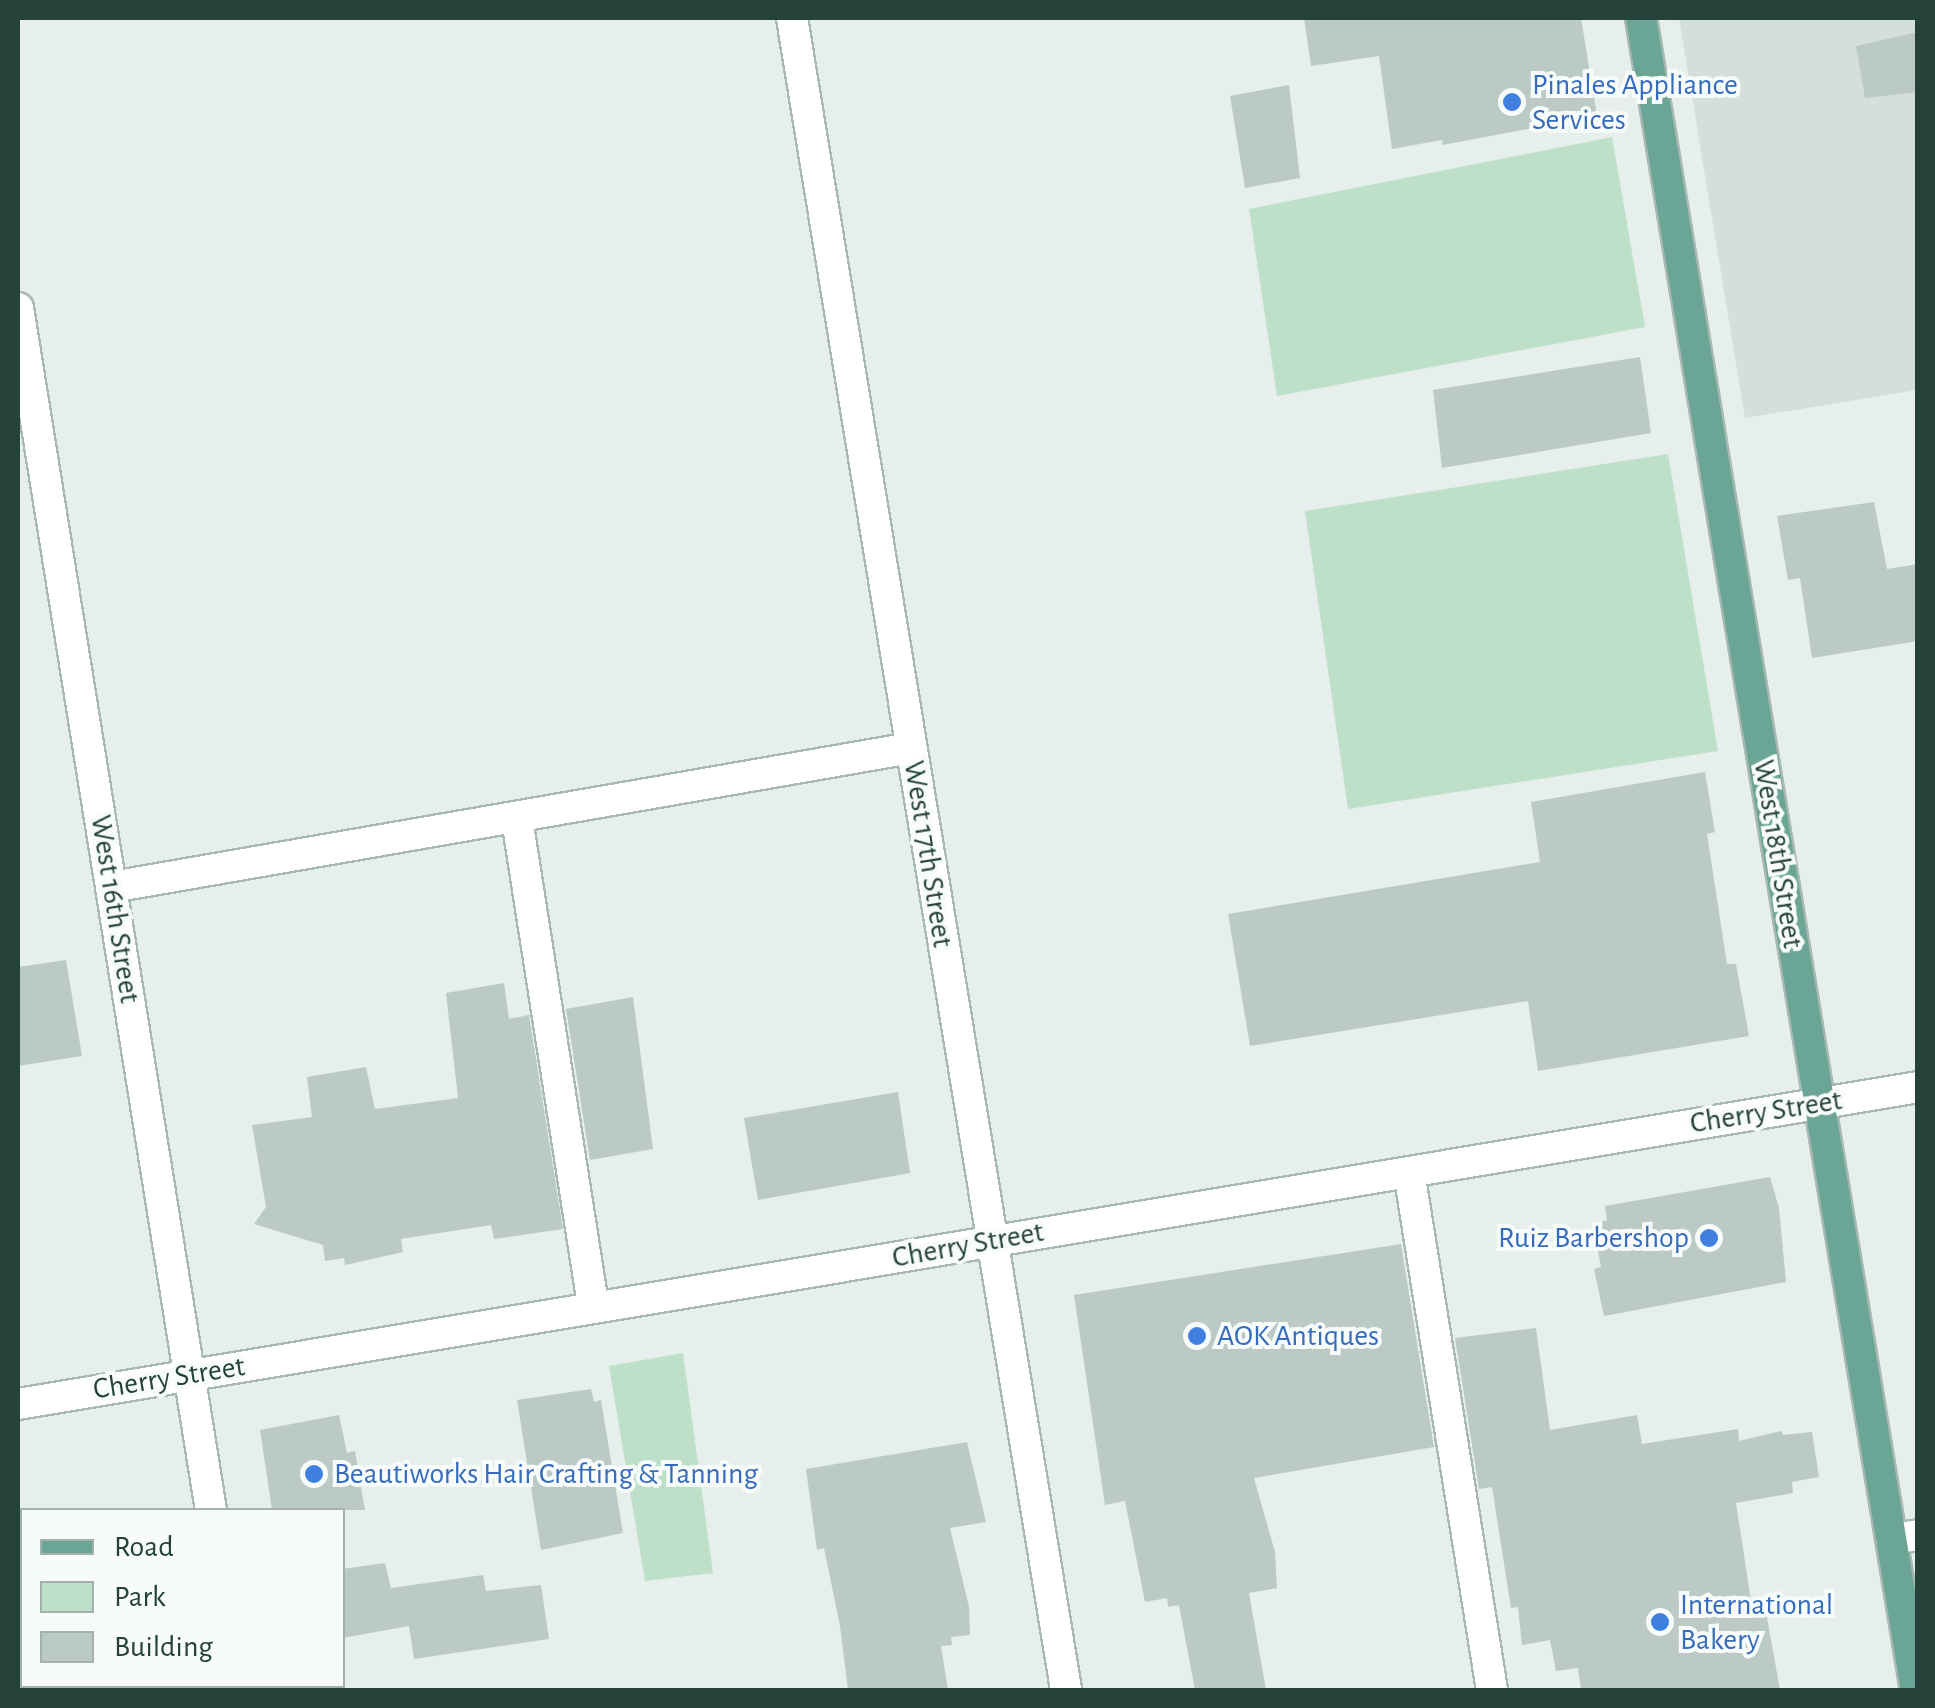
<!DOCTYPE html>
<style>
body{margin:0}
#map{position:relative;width:1935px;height:1708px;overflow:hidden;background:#e6efeb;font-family:"Alegreya Sans",sans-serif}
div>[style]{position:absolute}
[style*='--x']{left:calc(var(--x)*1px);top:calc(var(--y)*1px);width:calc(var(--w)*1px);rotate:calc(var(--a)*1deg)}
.built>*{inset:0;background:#d4dfda}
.green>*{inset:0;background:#bfe0c8}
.building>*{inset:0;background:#bbcac4}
.roads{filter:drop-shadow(2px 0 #a8b8b2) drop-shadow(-2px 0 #a8b8b2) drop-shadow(0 2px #a8b8b2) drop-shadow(0 -2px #a8b8b2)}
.minor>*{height:30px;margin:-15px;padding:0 15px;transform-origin:15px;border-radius:15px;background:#fff}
.major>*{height:30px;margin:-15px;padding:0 15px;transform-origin:15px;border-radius:15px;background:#6aa596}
.dots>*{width:28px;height:28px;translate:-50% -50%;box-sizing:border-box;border:5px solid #f7fbf9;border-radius:50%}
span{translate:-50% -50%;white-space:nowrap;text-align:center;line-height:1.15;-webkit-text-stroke:8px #f7fbf9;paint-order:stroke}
.shop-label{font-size:30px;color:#366cbe}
.left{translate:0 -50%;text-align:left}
.right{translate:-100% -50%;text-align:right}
.street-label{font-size:30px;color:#24423a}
.frame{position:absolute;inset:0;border:20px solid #24423a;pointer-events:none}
.legend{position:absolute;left:20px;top:1508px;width:325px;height:180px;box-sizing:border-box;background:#f7fbf9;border:2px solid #a3b1ad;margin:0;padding:12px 18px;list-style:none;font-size:30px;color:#24423a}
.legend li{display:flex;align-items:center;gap:20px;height:50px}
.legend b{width:50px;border:2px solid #a3b1ad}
</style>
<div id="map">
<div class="built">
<div style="clip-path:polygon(1679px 18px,1917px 18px,1917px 390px,1745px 418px)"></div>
</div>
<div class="green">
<div style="clip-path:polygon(1612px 137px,1645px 327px,1277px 396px,1249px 209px)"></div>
<div style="clip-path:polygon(1668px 454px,1718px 751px,1348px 809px,1305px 511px)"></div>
<div style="clip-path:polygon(683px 1353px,713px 1573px,645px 1581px,609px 1366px)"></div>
</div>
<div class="building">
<div style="clip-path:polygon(1304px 18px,1581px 18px,1597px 116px,1443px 145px,1442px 140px,1392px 149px,1379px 56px,1311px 66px)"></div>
<div style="clip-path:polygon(1918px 32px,1918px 92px,1865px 98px,1856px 46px)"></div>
<div style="clip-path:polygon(1289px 85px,1300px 178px,1245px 188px,1230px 96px)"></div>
<div style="clip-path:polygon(1640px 357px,1651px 433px,1442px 468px,1433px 390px)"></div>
<div style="clip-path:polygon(1874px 502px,1887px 569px,1918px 564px,1918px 641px,1812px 658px,1800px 578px,1788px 580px,1777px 516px)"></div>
<div style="clip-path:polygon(1705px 772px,1715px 832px,1707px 834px,1727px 964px,1736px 964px,1749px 1036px,1538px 1071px,1528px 1001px,1250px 1046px,1228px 914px,1540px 862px,1531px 802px)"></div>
<div style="clip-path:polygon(66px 960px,82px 1056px,18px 1066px,18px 967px)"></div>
<div style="clip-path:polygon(504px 983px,509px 1019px,529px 1015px,563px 1229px,494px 1239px,491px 1225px,401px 1239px,403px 1252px,345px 1265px,344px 1258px,325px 1261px,323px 1245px,254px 1224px,266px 1207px,252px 1125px,312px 1117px,307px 1077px,366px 1067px,375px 1109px,458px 1098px,446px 993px)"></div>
<div style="clip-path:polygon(633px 997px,653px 1149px,590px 1160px,566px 1009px)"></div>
<div style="clip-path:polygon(898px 1092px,910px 1173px,758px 1200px,744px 1118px)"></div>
<div style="clip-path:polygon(1770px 1177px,1779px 1208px,1786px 1282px,1604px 1316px,1594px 1269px,1601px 1267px,1593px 1224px,1607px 1220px,1605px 1206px)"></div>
<div style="clip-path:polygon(1401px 1244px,1434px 1447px,1254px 1478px,1275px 1552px,1277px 1588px,1249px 1593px,1266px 1690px,1195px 1690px,1179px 1605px,1168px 1607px,1167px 1598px,1145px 1602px,1125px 1501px,1105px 1505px,1074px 1295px)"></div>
<div style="clip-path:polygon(1536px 1328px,1550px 1430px,1637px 1415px,1642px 1444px,1738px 1429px,1739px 1441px,1781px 1431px,1783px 1435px,1812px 1432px,1819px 1477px,1792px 1482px,1793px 1493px,1736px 1503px,1753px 1614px,1766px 1612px,1780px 1690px,1581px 1690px,1578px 1668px,1556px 1671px,1550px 1640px,1522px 1645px,1518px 1607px,1511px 1608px,1492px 1487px,1479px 1489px,1455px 1338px)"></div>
<div style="clip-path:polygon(591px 1389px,594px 1402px,601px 1400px,623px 1533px,541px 1550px,517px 1400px)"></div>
<div style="clip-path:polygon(339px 1415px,347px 1453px,355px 1451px,365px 1510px,272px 1510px,260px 1430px)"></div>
<div style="clip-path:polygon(967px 1442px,986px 1522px,950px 1528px,969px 1607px,970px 1635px,951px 1637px,952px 1645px,941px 1646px,948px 1690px,848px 1690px,840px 1626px,824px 1548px,817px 1550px,806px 1469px)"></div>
<div style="clip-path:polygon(385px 1563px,391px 1588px,483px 1575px,486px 1591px,541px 1585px,549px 1639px,414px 1659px,409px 1626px,342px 1638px,342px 1569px)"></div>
</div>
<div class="roads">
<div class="minor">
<div style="--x:792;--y:18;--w:1694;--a:80.69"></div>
<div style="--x:18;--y:308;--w:1217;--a:80.88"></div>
<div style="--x:517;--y:819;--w:495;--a:81.1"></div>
<div style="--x:112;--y:887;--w:811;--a:-9.87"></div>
<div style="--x:1409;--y:1172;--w:525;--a:80.9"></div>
<div style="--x:18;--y:1404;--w:1926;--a:-9.47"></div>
<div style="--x:1891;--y:1539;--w:27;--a:-8"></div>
<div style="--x:238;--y:1686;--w:4;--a:76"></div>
</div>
<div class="major">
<div style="--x:1641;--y:18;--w:1694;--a:80.66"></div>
</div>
</div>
<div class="dots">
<div style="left:1512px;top:102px;background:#3f7fe0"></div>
<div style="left:1709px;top:1238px;background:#3f7fe0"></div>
<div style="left:1197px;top:1336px;background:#3f7fe0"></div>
<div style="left:314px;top:1474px;background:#3f7fe0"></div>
<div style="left:1660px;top:1622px;background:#3f7fe0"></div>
</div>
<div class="shop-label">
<span class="left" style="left:1532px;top:102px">Pinales Appliance<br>Services</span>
<span class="right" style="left:1689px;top:1238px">Ruiz Barbershop</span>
<span class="left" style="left:1217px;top:1336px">AOK Antiques</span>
<span class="left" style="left:334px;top:1474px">Beautiworks Hair Crafting &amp; Tanning</span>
<span class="left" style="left:1680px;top:1622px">International<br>Bakery</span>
</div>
<div class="street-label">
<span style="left:928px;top:854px;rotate:81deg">West 17th Street</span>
<span style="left:1778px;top:854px;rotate:81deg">West 18th Street</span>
<span style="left:115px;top:909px;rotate:81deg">West 16th Street</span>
<span style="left:1766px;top:1112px;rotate:-9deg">Cherry Street</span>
<span style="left:968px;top:1245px;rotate:-10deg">Cherry Street</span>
<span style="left:169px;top:1378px;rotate:-9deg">Cherry Street</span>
</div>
<div class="frame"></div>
<ul class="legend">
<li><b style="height:12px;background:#6aa596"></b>Road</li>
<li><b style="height:28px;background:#bfe0c8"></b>Park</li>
<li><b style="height:28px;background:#bbcac4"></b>Building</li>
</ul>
</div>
